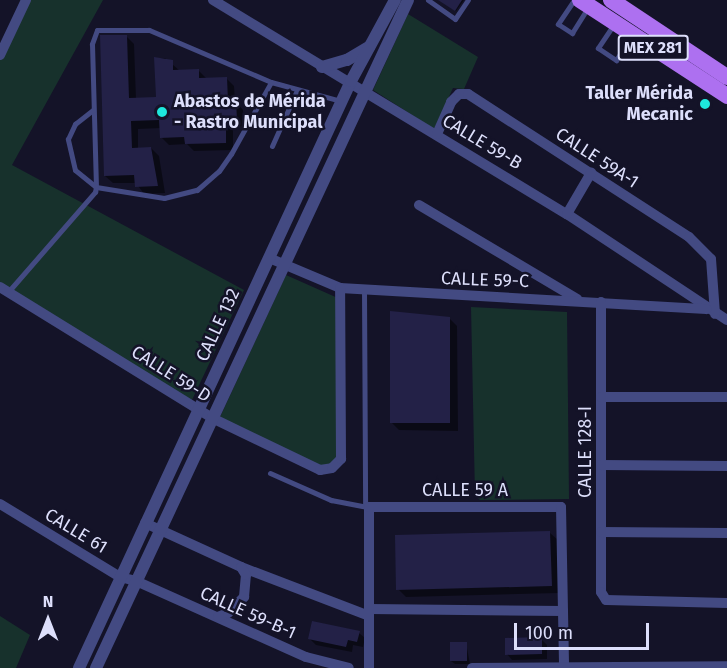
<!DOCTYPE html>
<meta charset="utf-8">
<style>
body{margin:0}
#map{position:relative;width:727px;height:668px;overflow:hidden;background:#141328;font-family:"Fira Sans",sans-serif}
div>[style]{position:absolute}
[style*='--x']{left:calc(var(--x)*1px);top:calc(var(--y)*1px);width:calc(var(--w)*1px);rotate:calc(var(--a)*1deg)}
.green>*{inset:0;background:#17312c}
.shadow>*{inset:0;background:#0007}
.building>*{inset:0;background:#232147}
.service>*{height:5px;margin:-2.5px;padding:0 2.5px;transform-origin:2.5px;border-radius:2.5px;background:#434a82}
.minor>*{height:10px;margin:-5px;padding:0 5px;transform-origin:5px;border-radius:5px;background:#434a82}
.tertiary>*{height:12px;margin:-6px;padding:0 6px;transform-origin:6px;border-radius:6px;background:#434a82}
.primary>*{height:16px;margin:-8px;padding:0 8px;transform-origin:8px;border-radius:8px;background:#ad70f0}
.dots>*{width:16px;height:16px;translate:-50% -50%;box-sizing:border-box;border:3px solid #141328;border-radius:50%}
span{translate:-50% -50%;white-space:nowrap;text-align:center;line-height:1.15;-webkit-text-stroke:5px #141328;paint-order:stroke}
.shield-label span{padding:2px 4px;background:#141328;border:2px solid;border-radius:4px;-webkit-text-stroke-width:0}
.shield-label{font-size:16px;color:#dddffb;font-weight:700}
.poi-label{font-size:18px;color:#dddffb;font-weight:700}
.right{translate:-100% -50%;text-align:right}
.left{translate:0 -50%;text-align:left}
.street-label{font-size:18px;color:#dddffb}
.north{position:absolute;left:18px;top:590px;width:60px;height:60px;-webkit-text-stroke:4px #141328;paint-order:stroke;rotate:0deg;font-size:16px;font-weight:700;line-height:24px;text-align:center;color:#dddffb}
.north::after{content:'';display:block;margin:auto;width:21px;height:27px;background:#dddffb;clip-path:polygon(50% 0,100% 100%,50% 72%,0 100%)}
.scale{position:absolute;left:514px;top:623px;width:135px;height:27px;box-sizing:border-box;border:3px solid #dddffb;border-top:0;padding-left:8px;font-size:18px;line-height:21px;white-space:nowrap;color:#dddffb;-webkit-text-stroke:4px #141328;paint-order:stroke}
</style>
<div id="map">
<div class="green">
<div style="clip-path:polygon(26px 0,103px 0,12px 165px,244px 290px,192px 400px,0 287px,0 55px)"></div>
<div style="clip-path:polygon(408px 14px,478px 57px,464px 89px,453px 88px,434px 129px,373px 90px)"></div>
<div style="clip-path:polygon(286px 275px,340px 299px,341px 459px,320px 470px,220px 417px)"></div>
<div style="clip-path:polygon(471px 307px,567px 312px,569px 499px,480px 500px,475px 496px)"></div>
<div style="clip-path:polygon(0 616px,30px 635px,16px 668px,0 668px)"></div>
</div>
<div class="shadow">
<div style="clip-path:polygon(439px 0,464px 0,456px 11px)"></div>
<div style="clip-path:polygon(126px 36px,134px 44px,136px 99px,157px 98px,156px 58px,165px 58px,180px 71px,199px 71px,206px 78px,227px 79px,234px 86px,235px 101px,243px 110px,244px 126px,233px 127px,233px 150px,194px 151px,187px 144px,169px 145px,161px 137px,161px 128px,138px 129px,138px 149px,151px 148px,159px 156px,165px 193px,144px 194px,136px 183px,113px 183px,105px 176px)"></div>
<div style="clip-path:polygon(449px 318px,457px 326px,458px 431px,399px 430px,391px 422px)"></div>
<div style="clip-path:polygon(550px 533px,558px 540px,559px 593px,406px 597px,398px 589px)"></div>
<div style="clip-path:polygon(359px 633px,365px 638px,363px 647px,353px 645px,352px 652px,316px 645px,310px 639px)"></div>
<div style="clip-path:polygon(541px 639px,547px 645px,547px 659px,512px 660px,507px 654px)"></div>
<div style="clip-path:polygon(466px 643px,470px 664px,455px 664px,451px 661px)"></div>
</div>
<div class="building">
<div style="clip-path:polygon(438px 0,462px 0,455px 11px)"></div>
<div style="clip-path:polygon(100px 35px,127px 35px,129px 98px,156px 97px,154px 57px,173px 60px,173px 70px,199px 69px,199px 78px,227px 77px,228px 101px,236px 101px,237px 119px,226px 120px,226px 143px,185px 144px,184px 137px,160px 138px,159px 120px,131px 121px,132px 148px,151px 147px,158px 186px,135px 187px,134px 175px,104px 176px)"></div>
<div style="clip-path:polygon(390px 311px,450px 317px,450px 423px,390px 423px)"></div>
<div style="clip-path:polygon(550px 531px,552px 586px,396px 590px,395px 535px)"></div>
<div style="clip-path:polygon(312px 621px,360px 631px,357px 642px,348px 640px,346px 647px,308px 639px)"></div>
<div style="clip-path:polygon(542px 637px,542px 654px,505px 655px,505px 638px)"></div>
<div style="clip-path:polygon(450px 642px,467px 642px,467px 661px,450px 661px)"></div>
</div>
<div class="service">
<div style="--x:428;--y:0;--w:33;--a:35"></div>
<div style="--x:455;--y:19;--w:23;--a:-56"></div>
<div style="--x:574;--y:0;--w:29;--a:124"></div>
<div style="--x:558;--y:24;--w:17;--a:33"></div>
<div style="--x:572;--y:33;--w:28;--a:-58"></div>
<div style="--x:614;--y:24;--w:29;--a:124"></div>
<div style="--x:598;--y:48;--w:22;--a:34"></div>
<div style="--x:616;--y:60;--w:27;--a:-56"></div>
<div style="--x:271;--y:82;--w:133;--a:-156.9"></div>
<div style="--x:149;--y:30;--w:52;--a:180"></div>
<div style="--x:97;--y:30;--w:15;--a:110"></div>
<div style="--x:92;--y:44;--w:143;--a:88.4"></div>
<div style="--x:96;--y:187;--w:69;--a:9.2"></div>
<div style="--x:164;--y:198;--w:34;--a:-14"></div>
<div style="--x:197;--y:190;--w:29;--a:-41"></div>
<div style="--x:219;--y:171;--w:21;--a:-55"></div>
<div style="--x:231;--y:154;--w:82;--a:-60.9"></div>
<div style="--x:271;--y:82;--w:73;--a:15.2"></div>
<div style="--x:272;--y:146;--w:61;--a:-65.9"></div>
<div style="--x:364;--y:290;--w:216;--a:89.7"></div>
<div style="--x:8;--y:292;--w:133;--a:-49"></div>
<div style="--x:95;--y:192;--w:5;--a:-79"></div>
<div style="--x:96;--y:187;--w:27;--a:-141"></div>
<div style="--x:75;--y:170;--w:32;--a:-103"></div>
<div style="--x:68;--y:139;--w:17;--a:-65"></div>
<div style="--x:75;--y:124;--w:23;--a:-38"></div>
<div style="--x:270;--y:473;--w:67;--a:23.9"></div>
<div style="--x:331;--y:500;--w:37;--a:11"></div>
</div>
<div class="minor">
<div style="--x:213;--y:0;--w:414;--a:31.2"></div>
<div style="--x:567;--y:214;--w:192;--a:33.5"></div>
<div style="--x:0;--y:55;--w:61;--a:-64.7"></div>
<div style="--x:437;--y:134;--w:35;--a:-66"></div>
<div style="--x:451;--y:102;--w:11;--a:-45"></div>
<div style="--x:459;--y:94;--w:9;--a:0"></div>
<div style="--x:468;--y:94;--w:263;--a:32.9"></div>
<div style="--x:689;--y:237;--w:31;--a:45"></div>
<div style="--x:711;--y:259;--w:55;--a:85.8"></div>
<div style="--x:419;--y:205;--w:184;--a:30.7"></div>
<div style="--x:567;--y:214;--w:48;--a:-59.7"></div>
<div style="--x:269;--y:258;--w:77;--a:22.9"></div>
<div style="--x:340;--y:288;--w:367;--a:3.3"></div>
<div style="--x:0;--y:287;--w:249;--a:31.7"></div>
<div style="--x:212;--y:418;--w:120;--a:25.7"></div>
<div style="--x:320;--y:470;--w:12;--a:-9"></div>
<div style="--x:332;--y:468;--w:13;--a:-45"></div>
<div style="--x:341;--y:459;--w:171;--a:-90.3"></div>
<div style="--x:601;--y:302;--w:290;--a:90"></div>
<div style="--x:601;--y:592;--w:9;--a:58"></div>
<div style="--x:606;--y:600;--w:121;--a:1.4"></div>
<div style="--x:601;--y:397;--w:126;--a:0"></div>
<div style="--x:601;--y:465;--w:126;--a:0.5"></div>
<div style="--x:0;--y:504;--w:140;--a:31.3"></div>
<div style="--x:120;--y:577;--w:16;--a:14"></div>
<div style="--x:136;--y:581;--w:186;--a:24.1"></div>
<div style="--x:306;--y:657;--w:44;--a:14.3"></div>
<div style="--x:145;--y:523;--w:106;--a:24.6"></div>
<div style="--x:241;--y:567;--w:137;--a:20.9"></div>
<div style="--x:601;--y:532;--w:126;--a:0.5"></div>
<div style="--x:369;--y:609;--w:194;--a:0.6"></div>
<div style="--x:218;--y:617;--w:11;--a:-22"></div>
<div style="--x:228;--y:613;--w:23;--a:-45"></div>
<div style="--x:244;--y:597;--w:22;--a:-85"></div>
<div style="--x:246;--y:575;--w:9;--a:-122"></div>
<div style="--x:369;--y:668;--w:161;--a:-90"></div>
<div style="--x:369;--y:507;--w:192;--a:0"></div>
<div style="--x:561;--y:507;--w:161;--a:88.9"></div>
<div style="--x:472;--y:668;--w:255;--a:-0.4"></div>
</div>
<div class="tertiary">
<div style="--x:322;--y:67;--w:26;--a:-16"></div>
<div style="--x:347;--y:60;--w:26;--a:-31"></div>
<div style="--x:79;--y:668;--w:647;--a:-65.14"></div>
<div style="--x:351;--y:81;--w:92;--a:-61.5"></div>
<div style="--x:96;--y:668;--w:737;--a:-64.96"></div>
</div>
<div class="primary">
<div style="--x:580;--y:0;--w:176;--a:33.1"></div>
<div style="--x:611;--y:0;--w:139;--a:33.6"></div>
</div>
<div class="dots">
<div style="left:705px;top:104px;background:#1ee7dd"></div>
<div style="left:162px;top:112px;background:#1ee7dd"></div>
</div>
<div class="shield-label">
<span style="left:653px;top:48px">MEX 281</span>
</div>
<div class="poi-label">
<span class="right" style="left:693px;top:104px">Taller Mérida<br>Mecanic</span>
<span class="left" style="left:174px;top:112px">Abastos de Mérida<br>- Rastro Municipal</span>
</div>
<div class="street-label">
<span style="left:482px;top:142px;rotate:31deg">CALLE 59-B</span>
<span style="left:597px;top:158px;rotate:33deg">CALLE 59A-1</span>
<span style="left:485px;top:280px;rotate:2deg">CALLE 59-C</span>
<span style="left:218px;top:325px;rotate:-65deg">CALLE 132</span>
<span style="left:171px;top:374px;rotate:32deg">CALLE 59-D</span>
<span style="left:585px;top:452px;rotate:-90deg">CALLE 128-I</span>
<span style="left:465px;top:490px">CALLE 59 A</span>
<span style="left:76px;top:531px;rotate:31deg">CALLE 61</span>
<span style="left:248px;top:613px;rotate:24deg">CALLE 59-B-1</span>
</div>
<div class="north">N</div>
<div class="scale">100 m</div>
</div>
